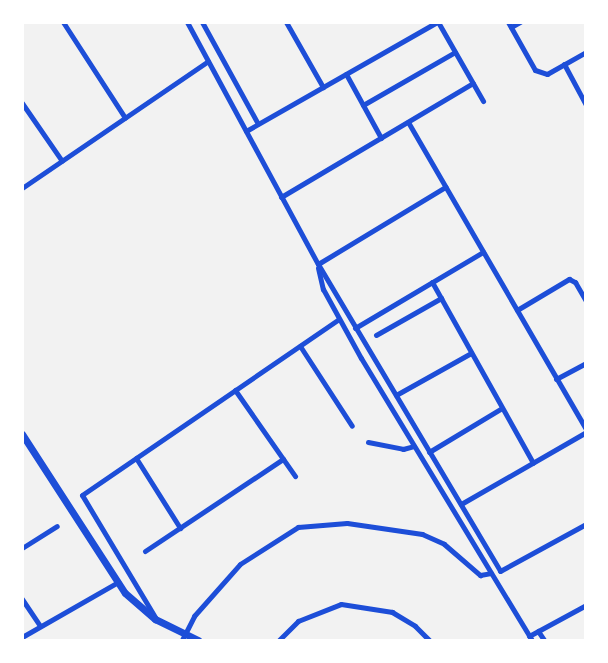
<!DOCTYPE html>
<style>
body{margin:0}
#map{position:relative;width:608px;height:663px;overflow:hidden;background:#f2f2f2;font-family:Helvetica,sans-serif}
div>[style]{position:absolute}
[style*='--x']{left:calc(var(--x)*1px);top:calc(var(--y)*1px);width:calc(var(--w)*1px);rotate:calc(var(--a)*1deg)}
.minor>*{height:5px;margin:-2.5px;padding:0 2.5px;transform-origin:2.5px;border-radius:2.5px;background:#1d4ed8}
.tertiary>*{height:7px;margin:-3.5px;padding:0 3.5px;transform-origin:3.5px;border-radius:3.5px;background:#1d4ed8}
span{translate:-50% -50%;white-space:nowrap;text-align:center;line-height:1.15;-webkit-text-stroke:6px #fff;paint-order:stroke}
.frame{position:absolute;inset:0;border:24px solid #fff;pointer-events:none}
</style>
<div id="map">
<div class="minor">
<div style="--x:63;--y:22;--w:114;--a:57.1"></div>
<div style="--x:187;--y:22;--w:275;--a:61.6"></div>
<div style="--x:318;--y:264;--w:357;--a:59.3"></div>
<div style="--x:500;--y:571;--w:98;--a:-28.7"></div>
<div style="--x:202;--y:22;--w:116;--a:61.2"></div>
<div style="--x:286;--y:22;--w:75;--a:60.4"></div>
<div style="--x:438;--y:22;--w:91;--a:60.3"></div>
<div style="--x:508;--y:22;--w:55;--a:60.6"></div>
<div style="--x:535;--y:70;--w:13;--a:18"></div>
<div style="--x:547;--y:74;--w:45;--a:-29.4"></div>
<div style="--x:511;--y:27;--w:10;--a:-29"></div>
<div style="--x:564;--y:64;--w:47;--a:61.8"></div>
<div style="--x:346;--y:74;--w:73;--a:61.3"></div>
<div style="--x:22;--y:103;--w:70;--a:55.4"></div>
<div style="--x:363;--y:105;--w:106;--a:-29.9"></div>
<div style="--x:408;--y:122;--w:355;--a:59.9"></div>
<div style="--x:246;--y:131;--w:220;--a:-29.7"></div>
<div style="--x:22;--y:188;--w:225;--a:-34.3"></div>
<div style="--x:281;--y:197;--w:223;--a:-30.7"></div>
<div style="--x:318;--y:264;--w:149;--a:-31.2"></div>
<div style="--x:318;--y:268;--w:22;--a:77"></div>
<div style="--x:323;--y:289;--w:79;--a:61.2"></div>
<div style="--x:361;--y:358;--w:330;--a:58.8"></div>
<div style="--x:432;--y:282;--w:207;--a:60.8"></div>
<div style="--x:517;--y:310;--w:61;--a:-30.8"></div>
<div style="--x:569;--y:279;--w:7;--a:27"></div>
<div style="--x:575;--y:282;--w:22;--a:60"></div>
<div style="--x:355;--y:328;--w:149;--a:-30.7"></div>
<div style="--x:376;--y:335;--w:75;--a:-29.6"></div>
<div style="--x:300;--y:346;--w:95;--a:57"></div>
<div style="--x:556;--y:379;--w:34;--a:-28"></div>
<div style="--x:235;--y:390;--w:105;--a:55.1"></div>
<div style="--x:396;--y:395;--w:86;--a:-29.2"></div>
<div style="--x:368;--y:442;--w:36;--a:11"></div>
<div style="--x:403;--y:449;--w:11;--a:-15"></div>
<div style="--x:429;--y:452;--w:85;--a:-31.1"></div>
<div style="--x:136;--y:458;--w:83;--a:57.8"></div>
<div style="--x:461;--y:504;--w:144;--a:-29.9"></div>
<div style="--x:22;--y:548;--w:41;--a:-32.2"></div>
<div style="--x:145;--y:551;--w:166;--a:-33.7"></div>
<div style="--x:22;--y:599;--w:32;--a:56"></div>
<div style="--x:155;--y:617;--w:142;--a:-120.9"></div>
<div style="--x:82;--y:495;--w:311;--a:-34.4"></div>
<div style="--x:538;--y:631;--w:11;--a:56"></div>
<div style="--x:529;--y:636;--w:65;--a:-28.5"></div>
<div style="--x:22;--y:637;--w:111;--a:-29.8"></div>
<div style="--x:182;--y:640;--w:27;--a:-63"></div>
<div style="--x:194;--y:616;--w:69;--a:-48.5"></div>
<div style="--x:240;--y:564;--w:69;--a:-32.5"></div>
<div style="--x:298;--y:527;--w:49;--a:-4.7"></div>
<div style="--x:347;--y:523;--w:76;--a:8.3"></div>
<div style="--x:422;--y:534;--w:24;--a:24"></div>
<div style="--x:444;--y:544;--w:48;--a:40.7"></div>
<div style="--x:480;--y:575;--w:11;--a:-10"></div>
<div style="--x:279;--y:640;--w:27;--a:-45"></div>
<div style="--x:298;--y:621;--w:46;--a:-21.6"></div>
<div style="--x:341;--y:604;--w:52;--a:8.9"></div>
<div style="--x:392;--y:612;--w:27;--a:31"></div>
<div style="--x:415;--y:626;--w:20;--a:45"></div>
</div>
<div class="tertiary">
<div style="--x:22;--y:434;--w:189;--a:57.1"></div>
<div style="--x:125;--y:593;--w:40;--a:41"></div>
<div style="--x:155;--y:619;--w:48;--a:26"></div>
</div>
<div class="frame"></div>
</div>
